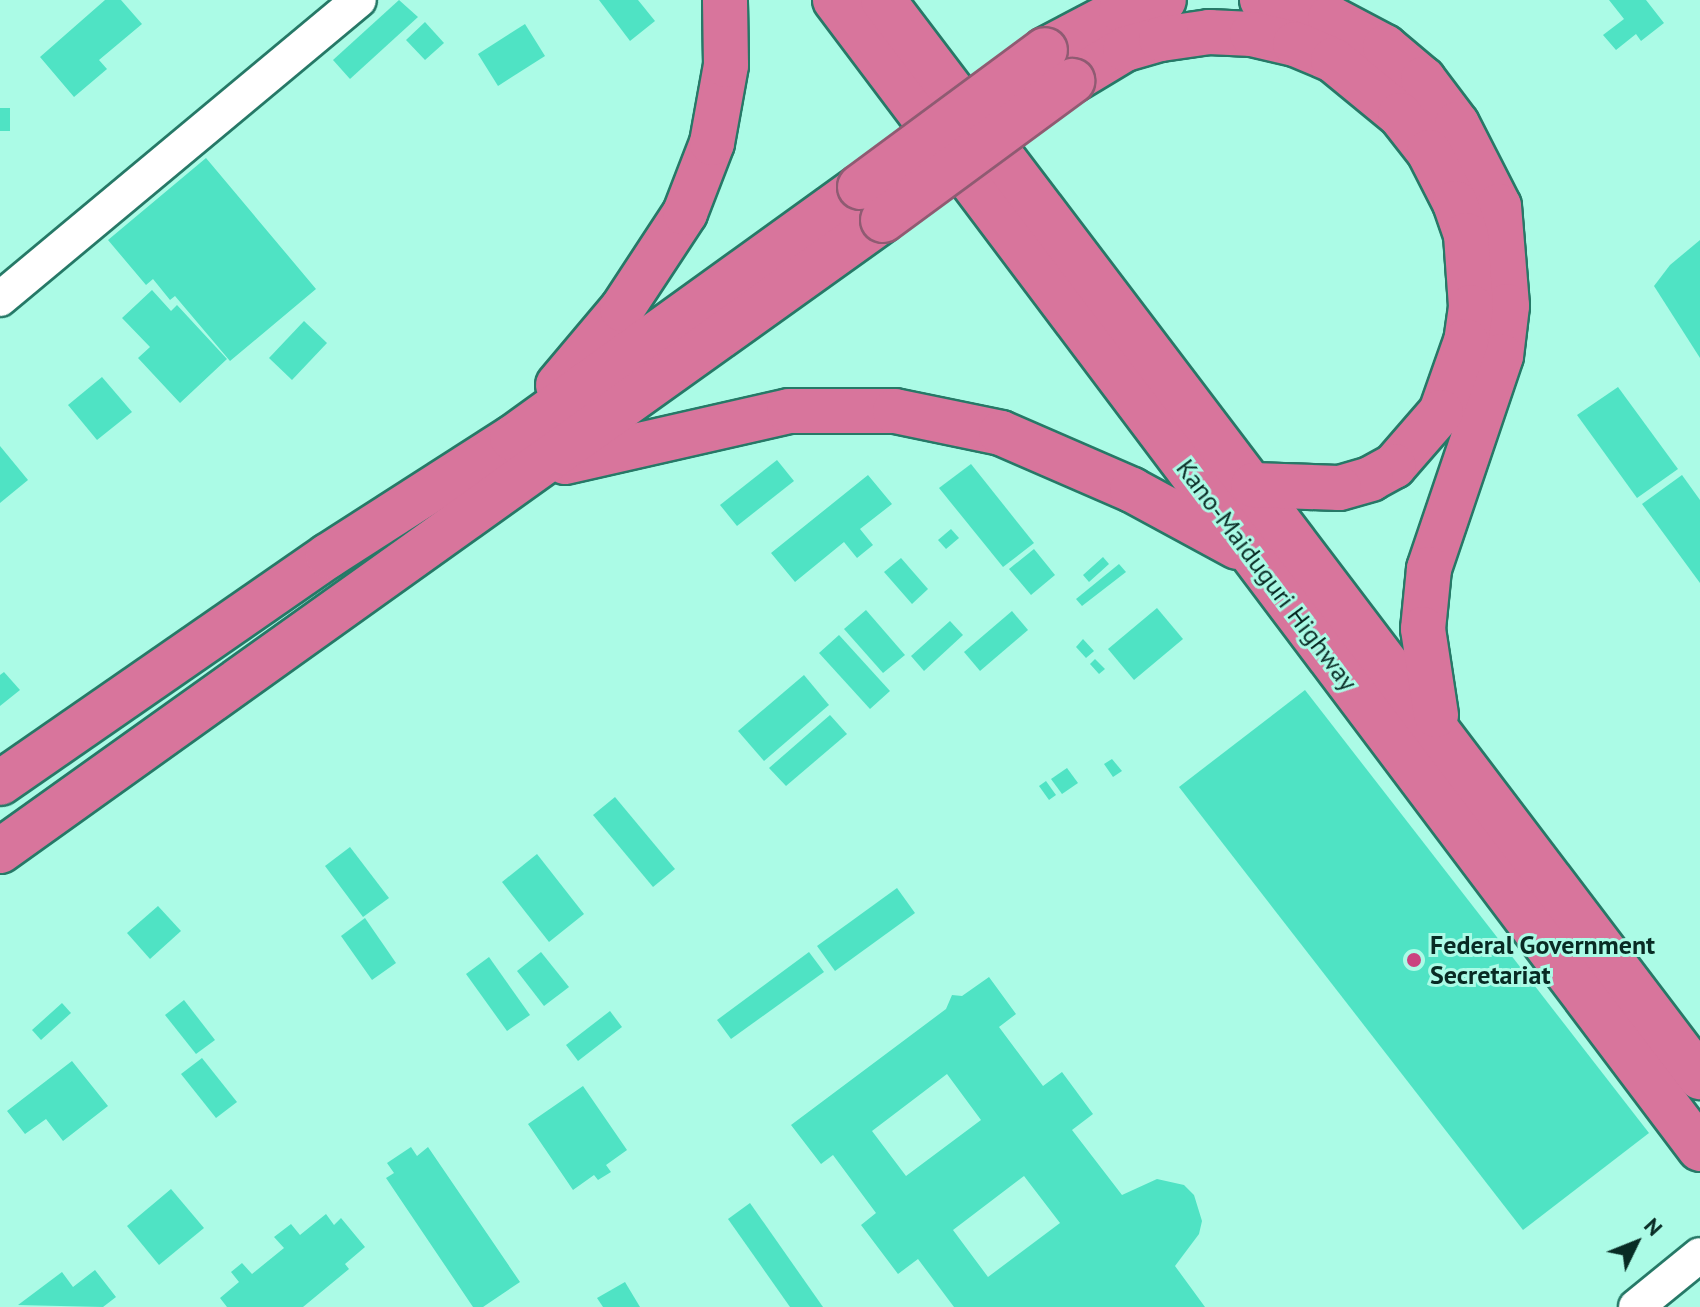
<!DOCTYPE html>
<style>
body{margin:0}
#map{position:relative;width:1700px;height:1307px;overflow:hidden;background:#abfbe6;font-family:"PT Sans",sans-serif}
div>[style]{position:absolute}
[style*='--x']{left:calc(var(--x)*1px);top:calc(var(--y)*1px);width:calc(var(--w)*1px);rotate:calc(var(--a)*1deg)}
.building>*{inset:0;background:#4fe3c4}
.roads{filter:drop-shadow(2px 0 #267967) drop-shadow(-2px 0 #267967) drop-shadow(0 2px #267967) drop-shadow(0 -2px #267967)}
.street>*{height:34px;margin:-17px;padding:0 17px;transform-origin:17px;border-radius:17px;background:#fff}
.highway>*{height:44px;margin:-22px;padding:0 22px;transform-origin:22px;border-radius:22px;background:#d8759c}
.bridges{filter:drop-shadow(2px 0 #8f5b72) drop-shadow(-2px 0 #8f5b72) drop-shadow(0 2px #8f5b72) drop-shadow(0 -2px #8f5b72)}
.highway-bridge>*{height:44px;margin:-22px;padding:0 22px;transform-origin:22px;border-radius:22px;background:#d8759c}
.dots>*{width:22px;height:22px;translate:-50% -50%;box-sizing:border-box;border:4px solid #abfbe6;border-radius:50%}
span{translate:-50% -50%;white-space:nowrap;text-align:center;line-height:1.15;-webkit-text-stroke:6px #abfbe6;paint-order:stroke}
.street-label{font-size:26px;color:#082b24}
.poi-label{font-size:26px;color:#082b24;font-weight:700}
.left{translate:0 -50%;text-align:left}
.north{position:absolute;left:1596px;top:1203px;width:80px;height:80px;-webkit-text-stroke:6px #abfbe6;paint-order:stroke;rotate:47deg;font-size:22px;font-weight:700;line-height:32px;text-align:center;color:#082b24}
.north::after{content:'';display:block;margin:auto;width:28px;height:36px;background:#082b24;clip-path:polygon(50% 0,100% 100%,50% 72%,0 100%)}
</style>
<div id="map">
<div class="building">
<div style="clip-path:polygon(105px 0,121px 0,142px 24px,99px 60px,107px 69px,74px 97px,40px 57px)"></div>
<div style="clip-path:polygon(399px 0,418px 17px,350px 79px,333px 60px)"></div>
<div style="clip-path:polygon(599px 0,638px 0,655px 21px,630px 41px)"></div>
<div style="clip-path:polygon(1609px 0,1646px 0,1664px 23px,1641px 41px,1636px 34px,1616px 50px,1603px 35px,1624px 19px)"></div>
<div style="clip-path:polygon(425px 22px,444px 43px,425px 60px,406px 40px)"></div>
<div style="clip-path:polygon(525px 24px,545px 56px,498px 86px,478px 54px)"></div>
<div style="clip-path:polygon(0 108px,10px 108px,10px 131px,0 131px)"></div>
<div style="clip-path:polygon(206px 158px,316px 289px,230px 361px,175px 296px,170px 300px,153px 279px,146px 285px,108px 240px)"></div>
<div style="clip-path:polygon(1700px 240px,1700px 358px,1654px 286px,1670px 265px)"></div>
<div style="clip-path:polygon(152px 290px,171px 311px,177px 305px,227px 359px,180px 403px,138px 358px,150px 347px,122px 318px)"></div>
<div style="clip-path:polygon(304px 321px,327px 343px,292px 380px,269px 358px)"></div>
<div style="clip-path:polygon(102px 377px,132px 412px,97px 440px,68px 405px)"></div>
<div style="clip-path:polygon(1618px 387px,1678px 469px,1637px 498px,1577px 415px)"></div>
<div style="clip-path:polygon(0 446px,28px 480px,0 503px)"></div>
<div style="clip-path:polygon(777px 460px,794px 481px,737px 526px,720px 505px)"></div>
<div style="clip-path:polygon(971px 464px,1034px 543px,1003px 567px,939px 488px)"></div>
<div style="clip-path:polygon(868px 475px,892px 504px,860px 529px,873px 545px,857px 558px,844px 542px,795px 582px,771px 553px)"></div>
<div style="clip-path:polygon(1682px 475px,1700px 500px,1700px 583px,1642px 504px)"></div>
<div style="clip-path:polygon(951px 529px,959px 538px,946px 549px,938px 540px)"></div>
<div style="clip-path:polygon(1034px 549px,1055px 575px,1031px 595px,1009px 569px)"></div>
<div style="clip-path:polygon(1103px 557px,1109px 564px,1089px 582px,1083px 575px)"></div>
<div style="clip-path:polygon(901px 558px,928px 589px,912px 604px,884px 572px)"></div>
<div style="clip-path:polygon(1119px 564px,1126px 572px,1082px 606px,1076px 599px)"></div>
<div style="clip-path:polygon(1157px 608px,1183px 639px,1134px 680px,1108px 649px)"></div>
<div style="clip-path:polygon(866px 610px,905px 655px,883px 673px,844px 629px)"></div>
<div style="clip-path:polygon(1012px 611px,1028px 630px,980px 671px,964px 652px)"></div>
<div style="clip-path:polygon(950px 621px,963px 635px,924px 671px,911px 656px)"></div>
<div style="clip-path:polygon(839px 635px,890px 691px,870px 709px,819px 653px)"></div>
<div style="clip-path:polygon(1083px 639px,1094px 651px,1086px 658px,1076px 647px)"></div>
<div style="clip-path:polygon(1095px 659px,1105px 669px,1099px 674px,1090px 664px)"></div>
<div style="clip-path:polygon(4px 672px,20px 690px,0 706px,0 675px)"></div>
<div style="clip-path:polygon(804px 675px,829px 705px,764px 761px,738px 731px)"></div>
<div style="clip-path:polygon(1305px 690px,1649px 1133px,1523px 1230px,1179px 787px)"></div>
<div style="clip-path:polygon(830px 715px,847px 734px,786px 786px,769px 768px)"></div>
<div style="clip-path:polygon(1112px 759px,1122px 771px,1113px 777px,1104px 764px)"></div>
<div style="clip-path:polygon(1067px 768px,1078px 783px,1062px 794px,1051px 779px)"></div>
<div style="clip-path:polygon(1046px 781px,1056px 795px,1049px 800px,1039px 786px)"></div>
<div style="clip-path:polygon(615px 797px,675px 869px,653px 887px,593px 815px)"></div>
<div style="clip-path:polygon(350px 847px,389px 898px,363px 917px,325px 866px)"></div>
<div style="clip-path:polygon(537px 854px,584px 914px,549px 942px,502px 882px)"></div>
<div style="clip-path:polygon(897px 888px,915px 913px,835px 971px,817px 946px)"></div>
<div style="clip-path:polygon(158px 906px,181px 931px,150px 959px,127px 933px)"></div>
<div style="clip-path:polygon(365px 918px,396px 963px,372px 980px,341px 936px)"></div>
<div style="clip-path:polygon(541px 952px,569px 987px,544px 1006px,517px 971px)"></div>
<div style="clip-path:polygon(809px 952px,824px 972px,731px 1039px,717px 1020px)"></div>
<div style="clip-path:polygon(489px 957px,530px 1015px,507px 1031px,466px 974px)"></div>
<div style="clip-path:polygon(evenodd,989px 977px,1016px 1014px,999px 1027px,1043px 1086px,1062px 1072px,1093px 1114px,1072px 1130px,1122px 1195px,1157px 1179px,1184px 1185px,1194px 1195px,1202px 1221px,1199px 1234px,1175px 1266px,1205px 1307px,954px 1307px,918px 1259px,898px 1274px,861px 1225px,876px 1213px,833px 1155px,821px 1164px,791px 1125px,946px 1009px,952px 995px,962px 996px,989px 977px,947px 1074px,981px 1120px,906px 1176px,872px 1131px,947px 1074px,989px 977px,1024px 1176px,1060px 1223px,988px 1277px,953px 1230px,1024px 1176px)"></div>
<div style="clip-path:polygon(184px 1000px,215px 1040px,196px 1054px,165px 1015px)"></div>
<div style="clip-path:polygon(62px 1003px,71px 1013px,41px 1040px,32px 1030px)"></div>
<div style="clip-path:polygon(610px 1011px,622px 1027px,578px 1061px,566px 1045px)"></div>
<div style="clip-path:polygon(202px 1058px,237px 1102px,216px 1118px,181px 1074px)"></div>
<div style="clip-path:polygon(72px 1061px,108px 1106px,63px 1141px,46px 1119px,25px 1134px,7px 1111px)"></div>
<div style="clip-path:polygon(583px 1086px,627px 1150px,606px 1165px,611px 1172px,598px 1180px,594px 1175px,573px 1190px,528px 1124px)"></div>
<div style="clip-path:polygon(411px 1147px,417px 1156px,428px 1147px,520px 1282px,483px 1307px,473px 1307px,386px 1178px,394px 1173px,387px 1163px)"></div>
<div style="clip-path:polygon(171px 1189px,204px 1228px,159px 1265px,127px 1226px)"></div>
<div style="clip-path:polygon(750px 1203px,823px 1307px,790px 1307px,728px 1219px)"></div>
<div style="clip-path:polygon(326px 1214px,334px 1225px,341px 1218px,365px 1247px,345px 1264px,349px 1269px,303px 1307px,227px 1307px,220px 1298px,239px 1282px,231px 1272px,242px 1263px,252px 1274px,284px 1248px,274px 1237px,291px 1224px,300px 1235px)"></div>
<div style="clip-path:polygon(95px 1270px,116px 1297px,103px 1307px,18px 1305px,62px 1272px,73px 1287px)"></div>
<div style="clip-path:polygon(625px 1282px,640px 1307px,603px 1307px,597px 1298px)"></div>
</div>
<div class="roads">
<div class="street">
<div style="--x:0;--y:299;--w:467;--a:-39.8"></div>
<div style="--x:1636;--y:1307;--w:82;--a:-39.1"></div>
</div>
<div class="highway">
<div style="--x:835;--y:0;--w:1438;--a:53.03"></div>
<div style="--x:883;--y:0;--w:1352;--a:52.82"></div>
<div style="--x:1262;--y:0;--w:70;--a:14.8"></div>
<div style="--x:1330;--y:18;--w:62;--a:27.8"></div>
<div style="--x:1385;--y:47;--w:50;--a:40.1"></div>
<div style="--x:1423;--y:79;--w:56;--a:52.9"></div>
<div style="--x:1457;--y:124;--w:92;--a:62.9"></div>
<div style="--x:1499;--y:206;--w:100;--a:85.4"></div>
<div style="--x:1507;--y:306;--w:50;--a:96.8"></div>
<div style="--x:1501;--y:356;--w:225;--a:108.7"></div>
<div style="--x:1429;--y:569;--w:60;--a:95.7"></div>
<div style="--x:1423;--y:629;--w:87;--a:81.4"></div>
<div style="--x:1045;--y:50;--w:86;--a:-27.8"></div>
<div style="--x:1121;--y:10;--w:44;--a:-13.1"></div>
<div style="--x:1072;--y:81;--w:62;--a:-31.1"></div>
<div style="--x:1125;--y:49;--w:37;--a:-16"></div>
<div style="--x:1161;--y:39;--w:49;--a:-8.3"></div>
<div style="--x:1209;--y:32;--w:43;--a:2.7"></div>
<div style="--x:1252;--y:34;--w:44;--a:13.1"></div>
<div style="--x:1295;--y:44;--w:41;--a:22.8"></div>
<div style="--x:1333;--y:60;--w:87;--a:39.4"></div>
<div style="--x:1400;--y:115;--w:47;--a:51.9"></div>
<div style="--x:1429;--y:152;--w:57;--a:63"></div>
<div style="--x:1455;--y:203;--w:34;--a:71"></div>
<div style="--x:1466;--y:235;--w:72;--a:86"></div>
<div style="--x:1471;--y:307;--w:34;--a:98"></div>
<div style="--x:1466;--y:341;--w:75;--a:109.4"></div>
<div style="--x:1441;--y:412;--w:72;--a:131"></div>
<div style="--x:1394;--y:466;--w:26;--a:151"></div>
<div style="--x:1371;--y:479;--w:33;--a:164"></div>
<div style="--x:1339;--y:488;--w:86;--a:-178"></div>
<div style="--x:558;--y:385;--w:99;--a:-49.9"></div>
<div style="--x:622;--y:309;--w:115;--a:-56.7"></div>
<div style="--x:685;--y:213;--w:75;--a:-68.9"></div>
<div style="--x:712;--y:143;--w:79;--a:-79.8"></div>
<div style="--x:726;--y:65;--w:65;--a:-90.9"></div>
<div style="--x:565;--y:462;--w:230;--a:-12.8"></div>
<div style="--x:789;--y:411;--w:106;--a:0"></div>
<div style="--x:895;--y:411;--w:108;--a:11.7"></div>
<div style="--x:1001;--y:433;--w:143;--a:23.5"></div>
<div style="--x:1132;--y:490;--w:119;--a:28.5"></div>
<div style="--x:0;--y:783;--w:399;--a:-34.7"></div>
<div style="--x:328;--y:556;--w:219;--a:-32.7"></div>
<div style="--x:512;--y:438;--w:429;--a:-35.8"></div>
<div style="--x:0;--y:851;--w:1085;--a:-35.55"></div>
</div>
</div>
<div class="bridges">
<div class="highway-bridge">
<div style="--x:860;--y:187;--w:230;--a:-36.5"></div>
<div style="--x:883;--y:220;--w:235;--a:-36.3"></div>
</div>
</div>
<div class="dots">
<div style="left:1414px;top:960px;background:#ca4380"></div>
</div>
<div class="street-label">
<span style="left:1267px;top:575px;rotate:53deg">Kano-Maiduguri Highway</span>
</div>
<div class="poi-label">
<span class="left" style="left:1430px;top:960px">Federal Government<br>Secretariat</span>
</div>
<div class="north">N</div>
</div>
